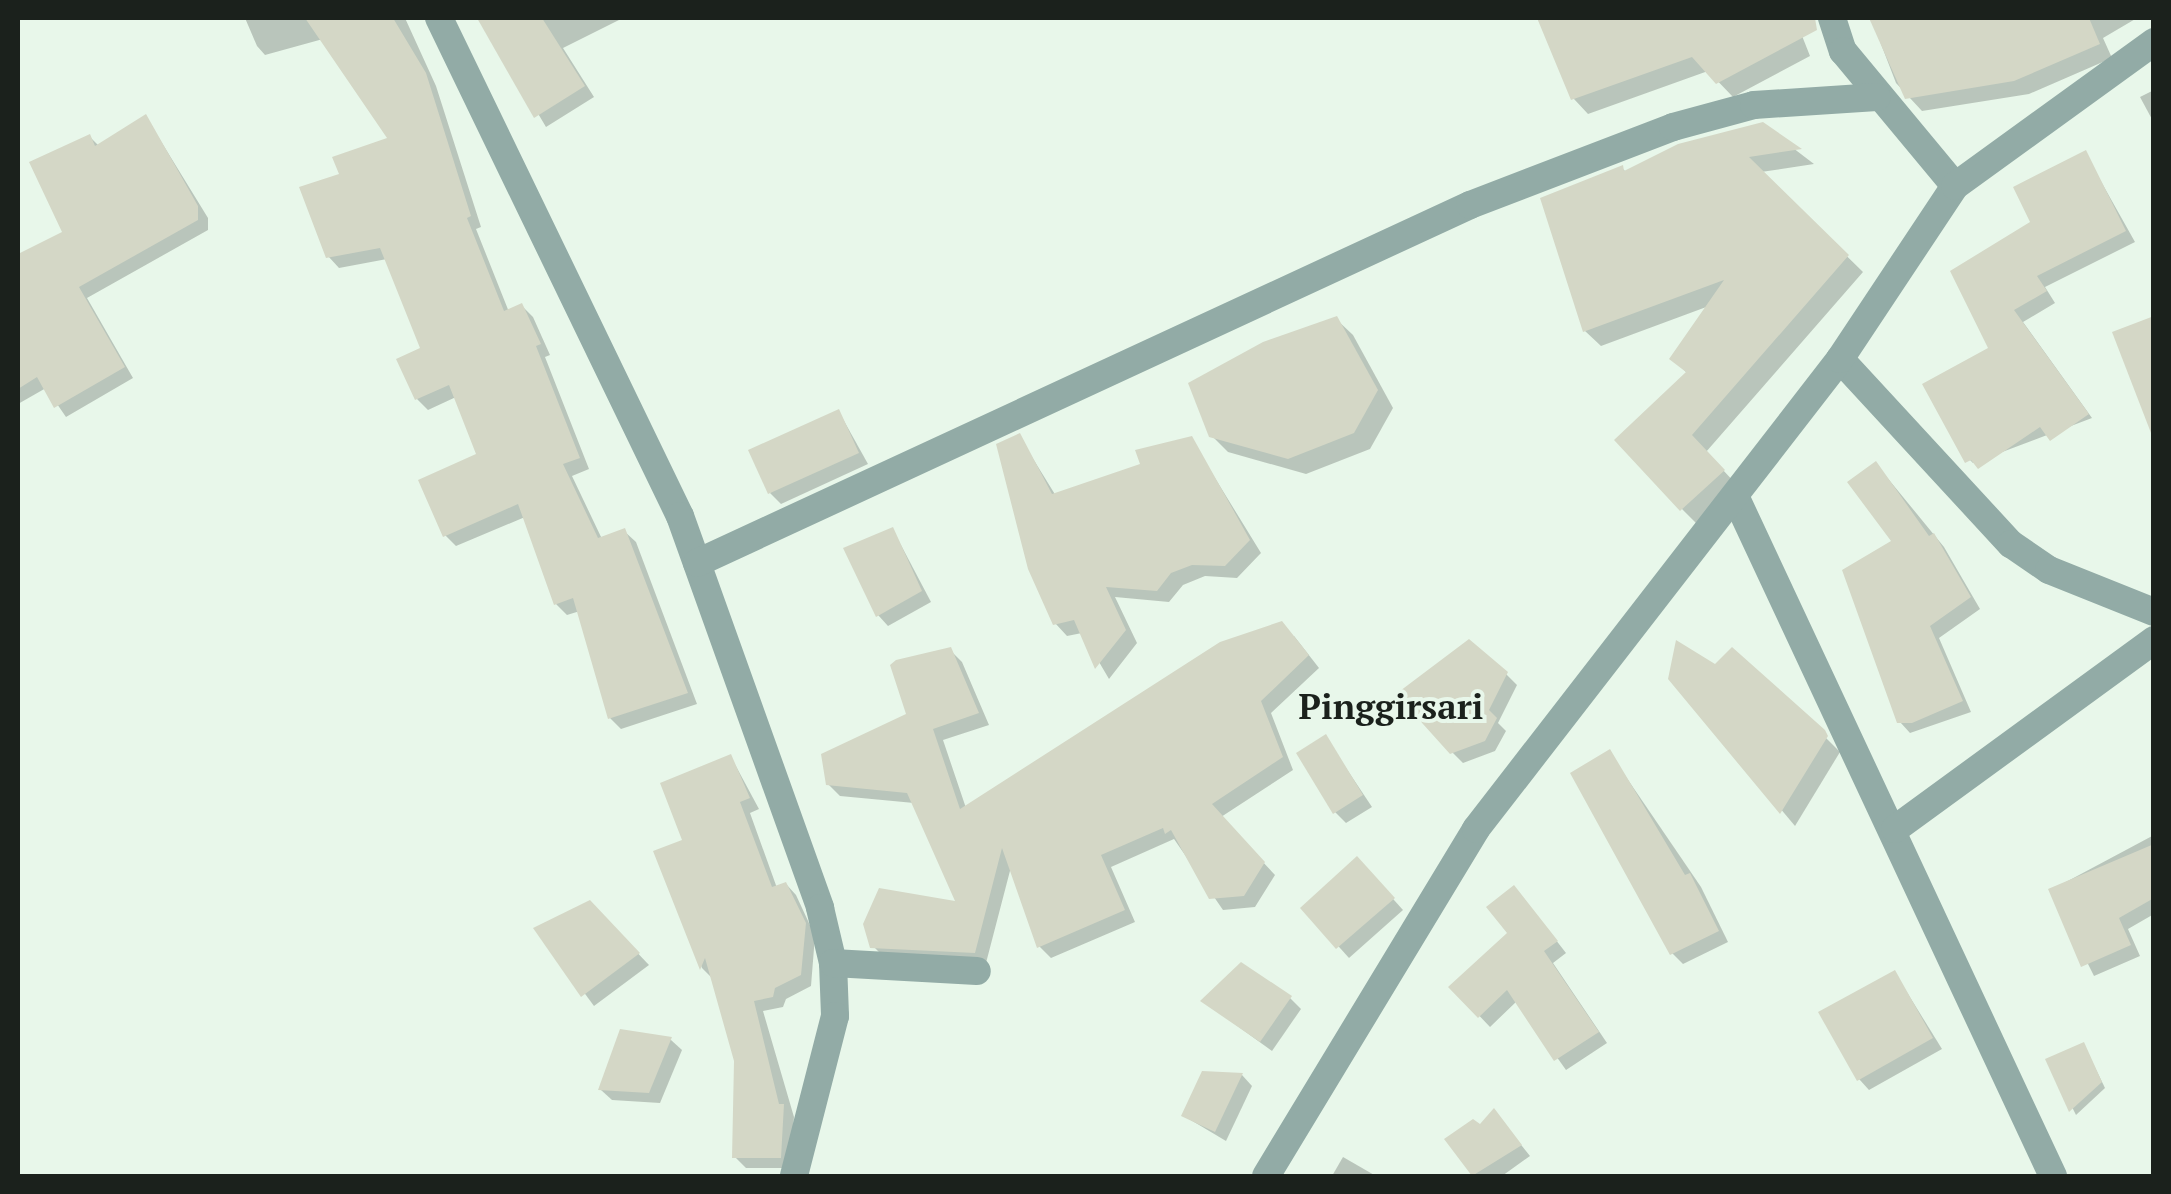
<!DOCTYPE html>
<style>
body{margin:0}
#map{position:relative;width:2171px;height:1194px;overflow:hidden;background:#e8f7ea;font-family:"PT Serif",serif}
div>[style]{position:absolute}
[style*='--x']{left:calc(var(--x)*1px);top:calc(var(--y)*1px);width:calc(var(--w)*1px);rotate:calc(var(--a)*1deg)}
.shadow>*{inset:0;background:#0003}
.building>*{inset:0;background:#d4d7c6}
.minor>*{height:28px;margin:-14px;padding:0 14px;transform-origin:14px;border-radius:14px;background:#92aba6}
.tertiary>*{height:28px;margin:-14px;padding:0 14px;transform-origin:14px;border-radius:14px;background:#92aba6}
span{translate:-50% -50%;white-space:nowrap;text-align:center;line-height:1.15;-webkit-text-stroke:8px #e8f7ea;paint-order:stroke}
.quarter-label{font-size:35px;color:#1b211c;font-weight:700}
.frame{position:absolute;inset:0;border:20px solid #1b211c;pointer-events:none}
</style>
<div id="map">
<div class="shadow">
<div style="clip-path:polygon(245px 18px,405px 18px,436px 86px,481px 227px,476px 229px,509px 312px,522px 306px,533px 317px,550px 355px,545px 357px,589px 469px,572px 476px,602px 539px,624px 531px,636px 542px,697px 704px,621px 729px,610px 718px,580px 611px,567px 615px,556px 604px,525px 517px,456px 546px,445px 535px,479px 455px,456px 397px,428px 410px,417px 399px,424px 350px,387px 259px,339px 268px,328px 256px,342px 176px,391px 139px,323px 39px,265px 55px,257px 46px,324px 22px,257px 46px)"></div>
<div style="clip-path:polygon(481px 18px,623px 18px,563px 48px,594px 97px,546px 127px)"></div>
<div style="clip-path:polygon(1540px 18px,1795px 18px,1810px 56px,1733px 97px,1708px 71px,1588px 114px,1574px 99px)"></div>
<div style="clip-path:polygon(1871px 18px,1966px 18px,1969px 27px,1991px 18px,2137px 18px,2103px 38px,2112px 58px,2029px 94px,1922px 111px,1896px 83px)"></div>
<div style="clip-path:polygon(2154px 90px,2154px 123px,2140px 97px)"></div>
<div style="clip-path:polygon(146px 117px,208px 218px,208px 230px,87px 298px,133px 378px,66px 417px,46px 388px,18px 404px,18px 306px,30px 299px,18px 257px,65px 233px,90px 137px,99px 146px)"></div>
<div style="clip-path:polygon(1763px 125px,1814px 164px,1761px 172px,1863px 272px,1706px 452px,1738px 486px,1697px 524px,1682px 509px,1688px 374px,1673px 359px,1709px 306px,1601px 346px,1585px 331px,1622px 168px,1626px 172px)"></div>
<div style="clip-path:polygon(2085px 153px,2135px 242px,2045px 287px,2055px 303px,2023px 322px,2092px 418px,1973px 463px,1962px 452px,2034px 222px)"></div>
<div style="clip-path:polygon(1336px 319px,1353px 335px,1393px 408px,1370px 449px,1306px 474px,1228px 452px,1211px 435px)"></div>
<div style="clip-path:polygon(839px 412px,868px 464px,781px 504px,770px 493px)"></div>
<div style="clip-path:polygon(1019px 436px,1056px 496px,1143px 466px,1191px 439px,1261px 553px,1237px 578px,1205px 576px,1183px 585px,1169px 602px,1115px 597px,1137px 643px,1109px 679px,1082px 633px,1067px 636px,1055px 623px)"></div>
<div style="clip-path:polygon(1876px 464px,1944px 547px,1980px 609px,1939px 638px,1971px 712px,1910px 733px,1900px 722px,1895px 542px)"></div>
<div style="clip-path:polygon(893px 530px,931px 602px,888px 626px,878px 615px)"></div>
<div style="clip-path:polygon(1294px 636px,1319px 668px,1271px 713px,1293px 770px,1221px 817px,1275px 875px,1255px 907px,1223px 910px,1174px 839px,1111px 867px,1135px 922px,1051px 958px,1039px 946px,1011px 867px,986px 963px,885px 958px,873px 946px,959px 904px,914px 803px,840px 796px,828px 784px,909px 716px,950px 650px,962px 662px,989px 725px,943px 740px,966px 808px)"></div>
<div style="clip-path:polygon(1506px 674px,1517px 685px,1498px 723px,1506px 731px,1495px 751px,1463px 763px,1452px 752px)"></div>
<div style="clip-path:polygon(1670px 678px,1826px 738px,1840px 752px,1795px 826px)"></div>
<div style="clip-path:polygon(1326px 738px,1372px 807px,1346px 823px,1335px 812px)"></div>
<div style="clip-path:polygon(1609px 752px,1701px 887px,1728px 942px,1683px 964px,1672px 953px)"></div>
<div style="clip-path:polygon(731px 757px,759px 809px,750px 813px,777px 888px,786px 884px,796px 895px,815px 936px,811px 986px,786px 999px,783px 1007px,763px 1011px,794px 1117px,790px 1168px,746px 1168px,735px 1157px,736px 1060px,713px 979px,702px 968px,656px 852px,686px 841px)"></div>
<div style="clip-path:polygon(2154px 835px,2154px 914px,2128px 929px,2140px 956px,2094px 976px,2051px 890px)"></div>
<div style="clip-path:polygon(1367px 870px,1403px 910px,1349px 958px,1304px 908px)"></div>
<div style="clip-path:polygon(1524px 899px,1566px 953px,1553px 963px,1607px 1043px,1566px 1070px,1517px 1001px,1490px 1027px,1452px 987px,1510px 934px)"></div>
<div style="clip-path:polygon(590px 903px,649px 965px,594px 1006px,537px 929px)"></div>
<div style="clip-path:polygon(1895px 973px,1942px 1049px,1869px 1090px,1859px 1079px)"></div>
<div style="clip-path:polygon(1290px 998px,1301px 1009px,1272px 1051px,1203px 1001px)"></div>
<div style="clip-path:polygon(622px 1031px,671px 1040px,682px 1050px,660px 1103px,612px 1100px,601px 1090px)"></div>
<div style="clip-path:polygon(2084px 1045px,2105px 1088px,2076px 1115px,2049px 1061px)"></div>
<div style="clip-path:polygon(1204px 1074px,1242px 1075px,1252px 1086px,1226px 1141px,1184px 1116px)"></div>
<div style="clip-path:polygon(1494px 1111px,1530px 1156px,1502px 1176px,1475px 1176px,1448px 1139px,1481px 1127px)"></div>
<div style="clip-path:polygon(1343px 1157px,1376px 1176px,1332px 1176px)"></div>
</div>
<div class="building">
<div style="clip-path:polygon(305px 18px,393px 18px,426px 73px,471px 216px,467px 218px,504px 311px,522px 303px,541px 344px,536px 346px,580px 458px,563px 464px,598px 538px,625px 528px,688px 693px,608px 719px,573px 598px,554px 605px,518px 504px,443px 537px,418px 480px,476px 454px,449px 385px,415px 400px,396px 359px,420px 348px,380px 248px,326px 258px,299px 187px,339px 174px,332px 157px,387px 138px)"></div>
<div style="clip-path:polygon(477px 18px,542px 18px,585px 86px,534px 118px)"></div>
<div style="clip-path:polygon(1537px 18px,1815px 18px,1817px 30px,1716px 84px,1692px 57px,1571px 100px)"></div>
<div style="clip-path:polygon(1869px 18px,2089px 18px,2100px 44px,2014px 81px,1905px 99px)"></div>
<div style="clip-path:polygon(146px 114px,198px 206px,198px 220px,79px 287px,125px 367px,54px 408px,37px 377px,18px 389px,18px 254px,62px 232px,29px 162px,90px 134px,95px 146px)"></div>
<div style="clip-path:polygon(1763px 122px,1802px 149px,1749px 157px,1849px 255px,1692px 435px,1725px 470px,1680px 511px,1614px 440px,1686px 372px,1669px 359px,1724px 280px,1583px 332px,1540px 198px,1623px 165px,1624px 171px,1678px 144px)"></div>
<div style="clip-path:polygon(2086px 150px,2126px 231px,2037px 276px,2047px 291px,2014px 310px,2089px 414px,2050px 441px,2040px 427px,1978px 469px,1971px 460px,1965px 463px,1922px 384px,1988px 348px,1950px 271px,2030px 222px,2013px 187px)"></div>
<div style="clip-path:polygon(1337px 316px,1378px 390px,1354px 433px,1288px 459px,1209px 437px,1188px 383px,1263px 342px)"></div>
<div style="clip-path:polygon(2154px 316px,2154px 432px,2151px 433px,2112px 332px)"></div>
<div style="clip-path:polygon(839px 409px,859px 453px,768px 494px,748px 450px)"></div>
<div style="clip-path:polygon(1020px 433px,1052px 494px,1140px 464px,1135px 450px,1192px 436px,1250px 540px,1225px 566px,1192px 565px,1171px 573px,1157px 591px,1106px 587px,1126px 630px,1095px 669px,1074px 620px,1053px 625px,1028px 569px,996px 444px)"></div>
<div style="clip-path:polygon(1876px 461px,1929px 536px,1934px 533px,1971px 597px,1930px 626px,1963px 701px,1912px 723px,1897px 723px,1842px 570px,1891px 541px,1847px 482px)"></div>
<div style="clip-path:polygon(893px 527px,922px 591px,876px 617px,843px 548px)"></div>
<div style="clip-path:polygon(1282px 621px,1309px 655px,1261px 701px,1283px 757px,1212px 804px,1265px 862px,1244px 896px,1209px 899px,1171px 830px,1165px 834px,1163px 828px,1101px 855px,1125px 910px,1037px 948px,1002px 848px,975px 953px,870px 948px,863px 924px,879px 888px,955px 901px,907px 793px,826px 785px,821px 754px,906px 714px,890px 665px,896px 660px,951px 647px,979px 713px,933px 729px,960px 809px,1220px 642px)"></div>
<div style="clip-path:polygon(1469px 639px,1508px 672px,1489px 710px,1497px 718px,1485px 741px,1450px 754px,1396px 694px)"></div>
<div style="clip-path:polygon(1676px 640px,1715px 664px,1732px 647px,1825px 730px,1828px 736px,1780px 814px,1668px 679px)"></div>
<div style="clip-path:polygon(1326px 734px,1363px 795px,1333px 814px,1296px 753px)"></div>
<div style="clip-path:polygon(1610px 749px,1685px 875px,1690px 873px,1719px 931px,1670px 955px,1570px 773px)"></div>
<div style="clip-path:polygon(731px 754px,750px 798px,740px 802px,772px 887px,786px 882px,806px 923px,801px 975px,775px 988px,773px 997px,754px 1001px,779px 1104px,784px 1104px,781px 1158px,732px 1158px,734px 1061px,705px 958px,700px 970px,653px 851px,682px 840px,660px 783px)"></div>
<div style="clip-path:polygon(2154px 844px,2154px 898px,2119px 918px,2131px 945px,2081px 967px,2048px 889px)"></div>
<div style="clip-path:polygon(1357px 856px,1395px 898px,1336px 949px,1300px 908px)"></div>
<div style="clip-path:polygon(1514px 885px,1558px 941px,1544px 951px,1599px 1032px,1554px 1061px,1507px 990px,1478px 1018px,1448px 987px,1507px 933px,1486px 907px)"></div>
<div style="clip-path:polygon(590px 900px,640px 953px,581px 997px,533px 928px)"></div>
<div style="clip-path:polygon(1241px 962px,1292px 996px,1260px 1042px,1200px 1001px)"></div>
<div style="clip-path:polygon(1895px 970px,1933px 1038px,1857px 1081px,1818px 1012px)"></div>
<div style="clip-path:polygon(620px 1029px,672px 1037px,649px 1093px,598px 1090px)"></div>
<div style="clip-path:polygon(2084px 1042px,2102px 1082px,2069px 1112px,2045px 1059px)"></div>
<div style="clip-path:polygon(1202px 1071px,1243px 1073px,1215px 1132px,1181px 1116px)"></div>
<div style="clip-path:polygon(1494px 1108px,1522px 1145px,1472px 1176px,1444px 1139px,1473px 1119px,1480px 1124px)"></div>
</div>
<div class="minor">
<div style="--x:439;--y:18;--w:553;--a:64.18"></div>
<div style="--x:680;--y:516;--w:416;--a:70.3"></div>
<div style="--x:820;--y:908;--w:57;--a:76.7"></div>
<div style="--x:833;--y:963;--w:53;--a:87.8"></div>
<div style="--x:835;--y:1016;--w:165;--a:104.4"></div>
<div style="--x:1832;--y:18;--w:35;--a:72"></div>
<div style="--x:1843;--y:51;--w:175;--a:50.3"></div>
<div style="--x:1840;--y:359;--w:252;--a:47.3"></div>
<div style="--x:2011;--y:544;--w:46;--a:34.4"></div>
<div style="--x:2049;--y:570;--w:113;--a:21.8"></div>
<div style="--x:1735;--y:496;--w:751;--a:64.94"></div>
<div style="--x:697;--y:563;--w:852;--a:-24.85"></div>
<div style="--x:1470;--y:205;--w:217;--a:-21"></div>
<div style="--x:1673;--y:127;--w:84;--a:-15.2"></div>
<div style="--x:1754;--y:105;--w:123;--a:-3.7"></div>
<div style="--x:1895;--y:829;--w:321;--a:-36.1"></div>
<div style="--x:833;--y:963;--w:144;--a:3.2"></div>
</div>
<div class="tertiary">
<div style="--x:1266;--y:1176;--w:406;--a:-58.8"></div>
<div style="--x:1476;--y:829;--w:594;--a:-52.24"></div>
<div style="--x:1840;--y:359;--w:208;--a:-56.4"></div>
<div style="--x:1955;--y:186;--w:246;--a:-35.9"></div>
</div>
<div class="quarter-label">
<span style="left:1391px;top:706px">Pinggirsari</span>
</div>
<div class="frame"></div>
</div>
